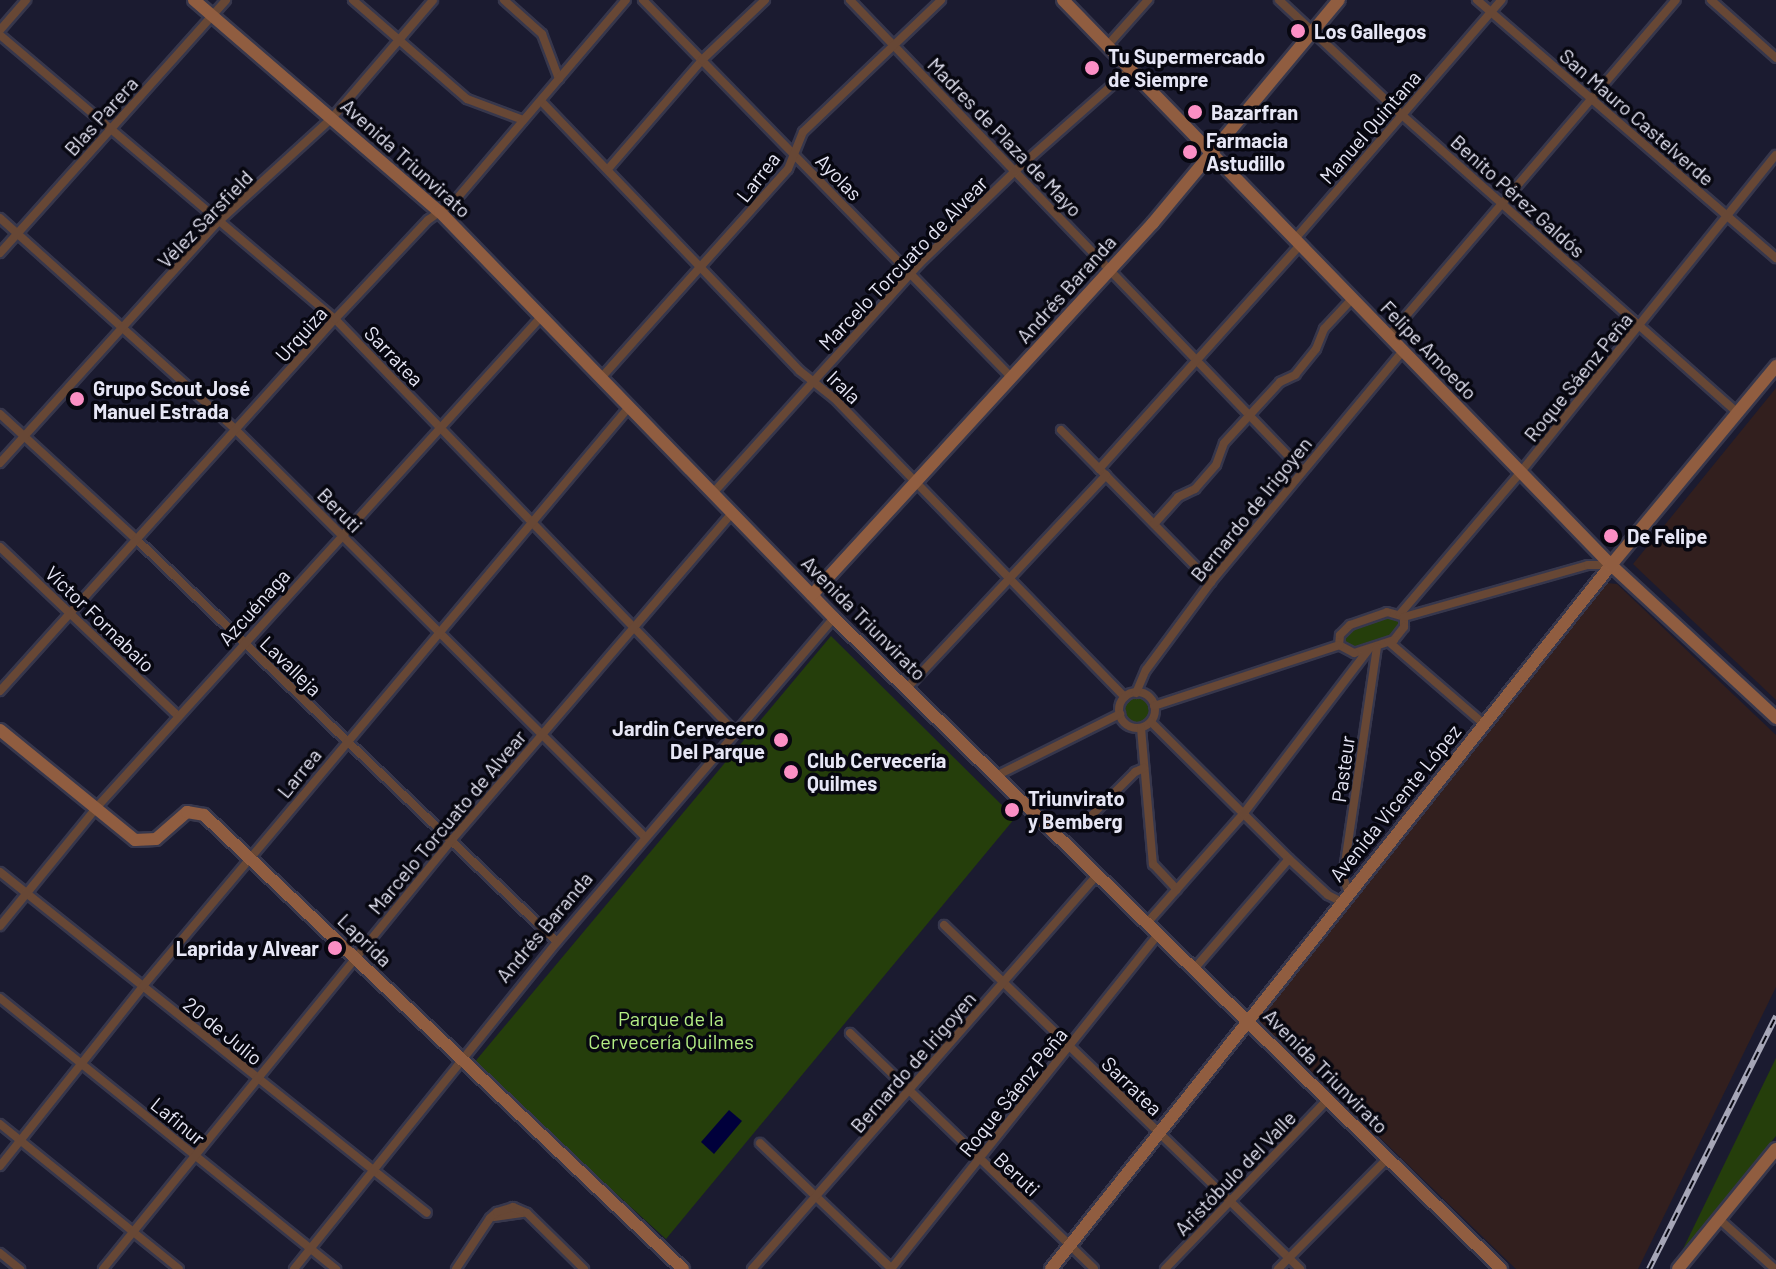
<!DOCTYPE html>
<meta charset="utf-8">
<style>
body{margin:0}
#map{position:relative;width:1776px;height:1269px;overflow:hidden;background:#1b1b30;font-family:Barlow,sans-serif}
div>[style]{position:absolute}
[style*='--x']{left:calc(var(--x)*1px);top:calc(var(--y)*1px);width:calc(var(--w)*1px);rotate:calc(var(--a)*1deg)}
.industrial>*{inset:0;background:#321f1e}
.green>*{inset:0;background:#253e0b}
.round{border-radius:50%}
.water>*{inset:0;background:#00003b}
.roads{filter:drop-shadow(2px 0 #37374c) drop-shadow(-2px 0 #37374c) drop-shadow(0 2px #37374c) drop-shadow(0 -2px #37374c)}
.street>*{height:8px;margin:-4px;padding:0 4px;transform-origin:4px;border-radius:4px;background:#674735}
.street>.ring{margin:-4px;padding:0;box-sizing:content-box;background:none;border:8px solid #674735;border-radius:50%}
.secondary>*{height:12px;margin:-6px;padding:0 6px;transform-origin:6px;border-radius:6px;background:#905d40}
.rail>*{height:6px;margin-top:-3px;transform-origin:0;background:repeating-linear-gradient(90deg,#070710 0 9px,#a6a6b7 0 18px);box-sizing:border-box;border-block:2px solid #a6a6b7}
.dots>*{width:22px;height:22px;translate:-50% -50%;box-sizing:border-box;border:4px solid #070710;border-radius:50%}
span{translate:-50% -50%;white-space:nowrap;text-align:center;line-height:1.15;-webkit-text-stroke:7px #070710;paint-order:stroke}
.poi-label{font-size:20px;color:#e6e6f5;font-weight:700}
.left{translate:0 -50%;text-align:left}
.right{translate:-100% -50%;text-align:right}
.street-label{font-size:20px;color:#e6e6f5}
.park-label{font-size:20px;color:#b3ed84}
</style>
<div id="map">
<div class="industrial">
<div style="clip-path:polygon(1776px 388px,1776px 700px,1633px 564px)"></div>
<div style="clip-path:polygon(1607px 583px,1617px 584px,1776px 735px,1776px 987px,1638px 1269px,1516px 1269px,1255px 1017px)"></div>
</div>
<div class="green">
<div style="clip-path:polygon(1387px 615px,1400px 619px,1401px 623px,1398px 632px,1388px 640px,1354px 650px,1342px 644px,1342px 637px,1356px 625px)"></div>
<div style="clip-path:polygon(831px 636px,1015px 818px,666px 1239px,473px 1064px)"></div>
<div class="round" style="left:1123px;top:696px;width:28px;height:28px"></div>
<div style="clip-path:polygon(1776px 1058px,1776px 1136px,1682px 1251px)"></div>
</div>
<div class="water">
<div style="clip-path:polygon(729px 1110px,742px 1121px,714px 1154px,701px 1142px)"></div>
</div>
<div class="roads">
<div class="street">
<div style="--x:353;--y:0;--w:151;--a:41"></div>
<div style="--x:467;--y:99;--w:60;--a:20.6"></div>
<div style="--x:504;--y:0;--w:51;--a:41.8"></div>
<div style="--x:542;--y:34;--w:48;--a:69.3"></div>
<div style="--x:643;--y:0;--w:528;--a:45.69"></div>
<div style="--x:850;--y:0;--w:652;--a:46.12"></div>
<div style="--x:1279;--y:0;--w:168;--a:43.1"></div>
<div style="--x:1402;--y:115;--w:449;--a:41.6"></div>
<div style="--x:1477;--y:0;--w:395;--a:40.8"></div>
<div style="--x:1711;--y:0;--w:87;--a:41.7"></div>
<div style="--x:0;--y:30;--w:40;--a:-49"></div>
<div style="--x:0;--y:35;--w:439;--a:40.3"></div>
<div style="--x:335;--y:319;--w:575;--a:45.92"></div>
<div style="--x:1107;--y:46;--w:62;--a:-48.3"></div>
<div style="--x:541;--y:101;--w:374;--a:46.2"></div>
<div style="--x:800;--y:371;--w:43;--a:38.5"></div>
<div style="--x:834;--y:398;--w:417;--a:45.8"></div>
<div style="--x:608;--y:169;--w:144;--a:-49.2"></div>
<div style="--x:702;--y:60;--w:87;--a:-43.6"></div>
<div style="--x:0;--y:218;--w:317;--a:41.9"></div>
<div style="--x:236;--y:430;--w:577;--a:44.86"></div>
<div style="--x:1295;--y:239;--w:316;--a:-49.2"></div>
<div style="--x:0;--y:253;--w:339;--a:-48.2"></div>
<div style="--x:1388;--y:337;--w:443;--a:-49.5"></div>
<div style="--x:601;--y:378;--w:280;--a:-48.2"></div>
<div style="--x:788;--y:169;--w:40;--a:-68"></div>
<div style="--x:803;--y:132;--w:191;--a:-43.7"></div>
<div style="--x:0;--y:414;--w:185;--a:42.6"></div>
<div style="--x:136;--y:539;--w:583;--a:43.75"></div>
<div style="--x:1061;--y:430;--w:214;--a:45.4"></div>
<div style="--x:0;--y:463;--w:325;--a:-47.9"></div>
<div style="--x:218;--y:222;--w:154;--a:-42.4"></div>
<div style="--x:332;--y:118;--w:155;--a:-49.4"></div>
<div style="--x:1099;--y:469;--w:301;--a:-48.1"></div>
<div style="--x:713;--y:493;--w:308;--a:-48"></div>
<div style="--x:919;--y:264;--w:135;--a:-44.1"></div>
<div style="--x:1016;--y:170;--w:152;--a:-41.5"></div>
<div style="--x:1154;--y:524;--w:36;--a:-48"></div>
<div style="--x:1178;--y:497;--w:19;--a:-25"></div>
<div style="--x:1195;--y:489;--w:32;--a:-49"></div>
<div style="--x:1216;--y:465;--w:23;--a:-70"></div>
<div style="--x:1224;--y:443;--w:83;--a:-47.4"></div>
<div style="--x:1280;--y:382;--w:17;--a:-25"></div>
<div style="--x:1295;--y:375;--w:33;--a:-51"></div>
<div style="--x:1316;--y:349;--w:22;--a:-68"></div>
<div style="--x:1324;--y:329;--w:41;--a:-47"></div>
<div style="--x:0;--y:547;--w:245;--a:43.5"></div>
<div style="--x:1387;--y:612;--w:18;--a:16"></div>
<div style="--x:1404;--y:617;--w:10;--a:90"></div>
<div style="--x:1404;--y:627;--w:16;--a:128"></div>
<div style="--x:1394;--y:640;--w:42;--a:162"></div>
<div style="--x:1354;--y:653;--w:17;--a:-152"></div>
<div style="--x:1339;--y:645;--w:10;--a:-84"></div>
<div style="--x:1340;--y:635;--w:14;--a:-45"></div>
<div style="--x:1350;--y:625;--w:39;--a:-19"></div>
<div style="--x:1400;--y:614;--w:185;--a:-49.6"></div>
<div style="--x:1520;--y:473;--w:408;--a:-51.2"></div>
<div style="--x:1404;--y:617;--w:191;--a:-15.8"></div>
<div style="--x:1588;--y:565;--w:22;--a:0"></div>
<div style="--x:1389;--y:642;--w:125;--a:40.8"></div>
<div style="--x:906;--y:689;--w:293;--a:-46.9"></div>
<div style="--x:0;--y:691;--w:501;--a:-48"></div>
<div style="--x:335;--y:319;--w:136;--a:-46.8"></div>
<div style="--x:428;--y:220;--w:32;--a:-35"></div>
<div style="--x:454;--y:202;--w:265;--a:-49.6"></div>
<div class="ring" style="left:1119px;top:692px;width:28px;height:28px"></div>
<div style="--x:1136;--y:693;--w:25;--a:-67"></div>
<div style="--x:1146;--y:670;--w:109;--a:-53.5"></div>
<div style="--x:1211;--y:582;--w:299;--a:-50.3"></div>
<div style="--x:1154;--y:706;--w:195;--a:-18.2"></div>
<div style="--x:1151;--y:722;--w:194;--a:44.8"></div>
<div style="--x:1289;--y:859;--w:53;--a:42.7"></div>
<div style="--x:1328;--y:895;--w:16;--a:27"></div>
<div style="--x:1141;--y:728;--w:137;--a:85"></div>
<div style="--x:1153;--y:864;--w:35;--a:47"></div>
<div style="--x:996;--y:776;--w:139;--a:-26.6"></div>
<div style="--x:1082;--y:825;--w:75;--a:-45"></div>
<div style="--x:1135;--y:772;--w:10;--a:-24"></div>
<div style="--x:0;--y:872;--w:546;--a:38.61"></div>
<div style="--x:1349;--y:893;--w:17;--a:-111"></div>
<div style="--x:1343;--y:877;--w:232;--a:-81.6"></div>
<div style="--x:1147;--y:923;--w:147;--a:-48.6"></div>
<div style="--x:1244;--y:813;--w:205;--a:-52.7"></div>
<div style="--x:944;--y:925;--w:495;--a:44"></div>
<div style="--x:0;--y:926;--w:154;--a:-50.8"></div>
<div style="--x:97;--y:807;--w:661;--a:-47.82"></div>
<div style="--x:1194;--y:969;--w:145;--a:-49.2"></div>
<div style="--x:0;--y:998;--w:432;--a:38.9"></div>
<div style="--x:850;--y:1033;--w:339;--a:44"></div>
<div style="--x:0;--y:1124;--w:230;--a:39"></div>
<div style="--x:760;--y:1143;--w:182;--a:43.7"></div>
<div style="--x:0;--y:1166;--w:230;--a:-51.5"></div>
<div style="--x:143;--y:986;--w:756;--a:-49.99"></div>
<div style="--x:494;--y:1217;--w:30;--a:-8"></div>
<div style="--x:1719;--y:1219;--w:75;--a:41.8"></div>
<div style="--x:0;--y:1253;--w:26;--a:39"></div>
<div style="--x:103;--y:1269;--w:550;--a:-50.9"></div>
<div style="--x:450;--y:842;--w:433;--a:-49.4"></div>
<div style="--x:294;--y:1269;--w:420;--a:-51.2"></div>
<div style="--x:557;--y:942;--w:426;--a:-49.5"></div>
<div style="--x:456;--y:1269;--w:61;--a:-56.3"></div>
<div style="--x:490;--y:1218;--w:9;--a:-41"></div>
<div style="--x:497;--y:1212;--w:17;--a:-17"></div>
<div style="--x:513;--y:1207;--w:15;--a:23"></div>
<div style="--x:527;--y:1213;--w:80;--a:44.5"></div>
<div style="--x:752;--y:1269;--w:524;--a:-48.79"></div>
<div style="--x:891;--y:1269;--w:428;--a:-51.4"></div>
<div style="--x:1165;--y:1269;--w:234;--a:-46.2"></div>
<div style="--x:1278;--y:1269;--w:155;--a:-45.3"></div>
</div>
<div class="secondary">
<div style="--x:194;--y:0;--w:325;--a:40.8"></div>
<div style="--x:440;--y:212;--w:566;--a:45.86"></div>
<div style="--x:834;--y:618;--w:932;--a:44.3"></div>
<div style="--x:1063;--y:0;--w:787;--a:45.88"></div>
<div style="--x:1611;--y:565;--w:225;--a:42.8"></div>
<div style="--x:812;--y:595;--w:505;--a:-47.49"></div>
<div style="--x:1153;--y:223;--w:290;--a:-50.2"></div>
<div style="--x:0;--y:730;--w:174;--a:39.2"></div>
<div style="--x:135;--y:840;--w:21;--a:-3"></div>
<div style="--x:156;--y:839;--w:41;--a:-41.1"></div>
<div style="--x:187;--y:812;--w:17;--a:10"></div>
<div style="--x:204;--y:815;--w:660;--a:43.47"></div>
<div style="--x:1051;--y:1269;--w:900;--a:-51.5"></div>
<div style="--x:1611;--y:565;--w:259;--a:-50.3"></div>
<div style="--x:1678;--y:1269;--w:155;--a:-50.8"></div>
</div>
</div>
<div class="rail">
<div style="--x:1649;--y:1269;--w:283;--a:-63.3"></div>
</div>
<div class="dots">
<div style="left:1298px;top:31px;background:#fb8fc5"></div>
<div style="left:1092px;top:68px;background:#fb8fc5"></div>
<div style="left:1195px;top:112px;background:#fb8fc5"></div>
<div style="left:1190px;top:152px;background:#fb8fc5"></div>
<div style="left:77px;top:399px;background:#fb8fc5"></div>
<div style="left:1611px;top:536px;background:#fb8fc5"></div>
<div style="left:781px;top:740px;background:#fb8fc5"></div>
<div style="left:791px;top:772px;background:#fb8fc5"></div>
<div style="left:1012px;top:810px;background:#fb8fc5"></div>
<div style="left:335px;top:948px;background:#fb8fc5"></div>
</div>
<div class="poi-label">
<span class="left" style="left:1314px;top:31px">Los Gallegos</span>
<span class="left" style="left:1108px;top:68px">Tu Supermercado<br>de Siempre</span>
<span class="left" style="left:1211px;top:112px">Bazarfran</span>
<span class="left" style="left:1206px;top:152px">Farmacia<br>Astudillo</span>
<span class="left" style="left:93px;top:400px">Grupo Scout José<br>Manuel Estrada</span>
<span class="left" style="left:1627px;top:536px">De Felipe</span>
<span class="right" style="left:765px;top:740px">Jardin Cervecero<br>Del Parque</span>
<span class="left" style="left:807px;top:772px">Club Cervecería<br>Quilmes</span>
<span class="left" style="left:1028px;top:810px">Triunvirato<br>y Bemberg</span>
<span class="right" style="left:319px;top:948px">Laprida y Alvear</span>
</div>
<div class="street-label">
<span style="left:101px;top:116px;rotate:-48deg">Blas Parera</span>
<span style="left:1637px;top:117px;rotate:41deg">San Mauro Castelverde</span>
<span style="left:1370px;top:127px;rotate:-49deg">Manuel Quintana</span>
<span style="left:1005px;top:137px;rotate:46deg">Madres de Plaza de Mayo</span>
<span style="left:406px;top:158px;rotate:42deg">Avenida Triunvirato</span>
<span style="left:758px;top:177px;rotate:-52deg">Larrea</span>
<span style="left:839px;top:177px;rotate:46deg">Ayolas</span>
<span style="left:1518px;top:196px;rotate:42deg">Benito Pérez Galdós</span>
<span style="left:205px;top:219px;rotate:-46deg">Vélez Sarsfield</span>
<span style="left:903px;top:263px;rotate:-46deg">Marcelo Torcuato de Alvear</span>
<span style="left:1066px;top:289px;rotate:-48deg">Andrés Baranda</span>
<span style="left:301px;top:334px;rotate:-48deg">Urquiza</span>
<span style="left:1429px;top:350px;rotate:46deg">Felipe Amoedo</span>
<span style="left:394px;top:356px;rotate:46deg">Sarratea</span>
<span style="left:1578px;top:377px;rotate:-51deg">Roque Sáenz Peña</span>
<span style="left:844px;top:387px;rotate:44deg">Irala</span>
<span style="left:1251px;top:509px;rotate:-51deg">Bernardo de Irigoyen</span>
<span style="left:340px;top:510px;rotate:45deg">Beruti</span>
<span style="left:254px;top:607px;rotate:-48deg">Azcuénaga</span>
<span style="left:864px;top:618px;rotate:45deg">Avenida Triunvirato</span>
<span style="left:100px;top:619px;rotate:44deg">Víctor Fornabaio</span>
<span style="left:291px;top:666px;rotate:44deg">Lavalleja</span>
<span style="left:1343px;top:769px;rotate:-82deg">Pasteur</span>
<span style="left:299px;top:773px;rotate:-51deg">Larrea</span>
<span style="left:1395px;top:803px;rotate:-51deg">Avenida Vicente López</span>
<span style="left:447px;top:822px;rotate:-50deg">Marcelo Torcuato de Alvear</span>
<span style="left:544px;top:927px;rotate:-50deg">Andrés Baranda</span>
<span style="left:365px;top:940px;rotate:44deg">Laprida</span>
<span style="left:223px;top:1031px;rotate:39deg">20 de Julio</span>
<span style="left:913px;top:1062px;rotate:-49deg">Bernardo de Irigoyen</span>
<span style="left:1326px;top:1071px;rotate:45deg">Avenida Triunvirato</span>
<span style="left:1132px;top:1086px;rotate:44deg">Sarratea</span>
<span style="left:1013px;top:1092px;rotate:-51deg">Roque Sáenz Peña</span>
<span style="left:178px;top:1121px;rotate:39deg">Lafinur</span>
<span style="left:1235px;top:1173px;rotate:-46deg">Aristóbulo del Valle</span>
<span style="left:1017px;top:1174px;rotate:43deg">Beruti</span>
</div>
<div class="park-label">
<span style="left:671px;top:1030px">Parque de la<br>Cervecería Quilmes</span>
</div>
</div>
